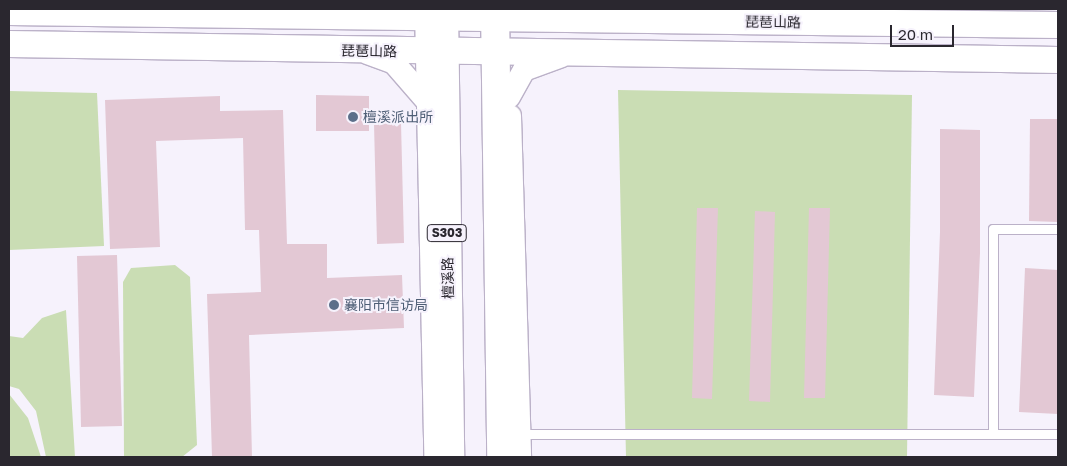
<!DOCTYPE html>
<meta charset="utf-8">
<style>
body{margin:0}
#map{position:relative;width:1067px;height:466px;overflow:hidden;background:#f6f2fc;font-family:"Golos Text","Noto Sans SC",sans-serif}
div>[style]{position:absolute}
[style*='--x']{left:calc(var(--x)*1px);top:calc(var(--y)*1px);width:calc(var(--w)*1px);rotate:calc(var(--a)*1deg)}
.green>*{inset:0;background:#caddb4}
.building>*{inset:0;background:#e3c8d4}
.roads{filter:drop-shadow(1px 0 #bbb1c8) drop-shadow(-1px 0 #bbb1c8) drop-shadow(0 1px #bbb1c8) drop-shadow(0 -1px #bbb1c8)}
.service>*{height:9px;margin:-4.5px;padding:0 4.5px;transform-origin:4.5px;border-radius:4.5px;background:#fff}
.tertiary>*{height:22px;margin:-11px;padding:0 11px;transform-origin:11px;border-radius:11px;background:#fff}
.secondary>*{height:26px;margin:-13px;padding:0 13px;transform-origin:13px;border-radius:13px;background:#fff}
.primary>*{height:28px;margin:-14px;padding:0 14px;transform-origin:14px;border-radius:14px;background:#fff}
.dots>*{width:14px;height:14px;translate:-50% -50%;box-sizing:border-box;border:2px solid #f6f2fc;border-radius:50%}
span{translate:-50% -50%;white-space:nowrap;text-align:center;line-height:1.15;-webkit-text-stroke:4px #f6f2fc;paint-order:stroke}
.shield-label span{padding:1px 4px;background:#f6f2fc;border:1px solid;border-radius:4px;-webkit-text-stroke-width:0}
.shield-label{font-size:12px;color:#2a272f;font-weight:700}
.street-label{font-size:14px;color:#2a272f}
.service-label{font-size:14px;color:#4e5e75}
.left{translate:0 -50%;text-align:left}
.frame{position:absolute;inset:0;border:10px solid #2a272f;pointer-events:none}
.scale{position:absolute;left:890px;top:25px;width:64px;height:22px;box-sizing:border-box;border:2px solid #2a272f;border-top:0;padding-left:6px;font-size:15px;line-height:18px;white-space:nowrap;color:#2a272f;-webkit-text-stroke:4px #f6f2fc;paint-order:stroke}
</style>
<div id="map">
<div class="green">
<div style="clip-path:polygon(618px 90px,912px 95px,907px 457px,626px 457px)"></div>
<div style="clip-path:polygon(9px 91px,97px 93px,104px 246px,9px 250px)"></div>
<div style="clip-path:polygon(175px 265px,190px 277px,197px 445px,182px 457px,124px 457px,123px 282px,131px 268px)"></div>
<div style="clip-path:polygon(66px 310px,75px 457px,46px 457px,36px 411px,19px 389px,9px 386px,9px 336px,23px 338px,42px 318px)"></div>
<div style="clip-path:polygon(9px 394px,28px 418px,41px 457px,9px 457px)"></div>
</div>
<div class="building">
<div style="clip-path:polygon(316px 95px,369px 96px,369px 131px,316px 131px)"></div>
<div style="clip-path:polygon(220px 96px,220px 111px,283px 110px,287px 244px,327px 244px,327px 278px,402px 275px,404px 328px,249px 335px,252px 457px,212px 457px,207px 294px,261px 292px,259px 230px,245px 230px,243px 138px,156px 141px,160px 247px,110px 249px,105px 100px)"></div>
<div style="clip-path:polygon(1030px 119px,1058px 119px,1058px 222px,1029px 221px)"></div>
<div style="clip-path:polygon(401px 123px,404px 243px,377px 244px,374px 124px)"></div>
<div style="clip-path:polygon(940px 129px,980px 130px,980px 253px,974px 397px,934px 395px,940px 232px)"></div>
<div style="clip-path:polygon(697px 208px,718px 208px,712px 399px,692px 398px)"></div>
<div style="clip-path:polygon(809px 208px,830px 208px,825px 398px,804px 398px)"></div>
<div style="clip-path:polygon(755px 211px,775px 212px,770px 402px,749px 401px)"></div>
<div style="clip-path:polygon(117px 255px,122px 426px,81px 427px,77px 256px)"></div>
<div style="clip-path:polygon(1025px 268px,1058px 270px,1058px 414px,1019px 412px)"></div>
</div>
<div class="roads">
<div class="service">
<div style="--x:519;--y:434;--w:539;--a:0"></div>
<div style="--x:993;--y:434;--w:205;--a:-90"></div>
<div style="--x:993;--y:229;--w:65;--a:0"></div>
</div>
<div class="tertiary">
<div style="--x:426;--y:9;--w:448;--a:88.8"></div>
<div style="--x:367;--y:53;--w:29;--a:20"></div>
<div style="--x:394;--y:63;--w:50;--a:49"></div>
<div style="--x:509;--y:97;--w:31;--a:-61"></div>
<div style="--x:524;--y:70;--w:40;--a:-20.2"></div>
<div style="--x:510;--y:116;--w:341;--a:88.3"></div>
</div>
<div class="secondary">
<div style="--x:9;--y:12;--w:1049;--a:0.71"></div>
<div style="--x:9;--y:44;--w:1049;--a:0.87"></div>
</div>
<div class="primary">
<div style="--x:444;--y:9;--w:448;--a:89.2"></div>
<div style="--x:495;--y:9;--w:448;--a:89.2"></div>
</div>
</div>
<div class="dots">
<div style="left:353px;top:117px;background:#5c6f8a"></div>
<div style="left:334px;top:305px;background:#5c6f8a"></div>
</div>
<div class="shield-label">
<span style="left:447px;top:233px">S303</span>
</div>
<div class="street-label">
<span style="left:773px;top:22px;rotate:1deg">琵琶山路</span>
<span style="left:369px;top:51px;rotate:1deg">琵琶山路</span>
<span style="left:448px;top:278px;rotate:-91deg">檀溪路</span>
</div>
<div class="service-label">
<span class="left" style="left:363px;top:117px">檀溪派出所</span>
<span class="left" style="left:344px;top:305px">襄阳市信访局</span>
</div>
<div class="frame"></div>
<div class="scale">20 m</div>
</div>
